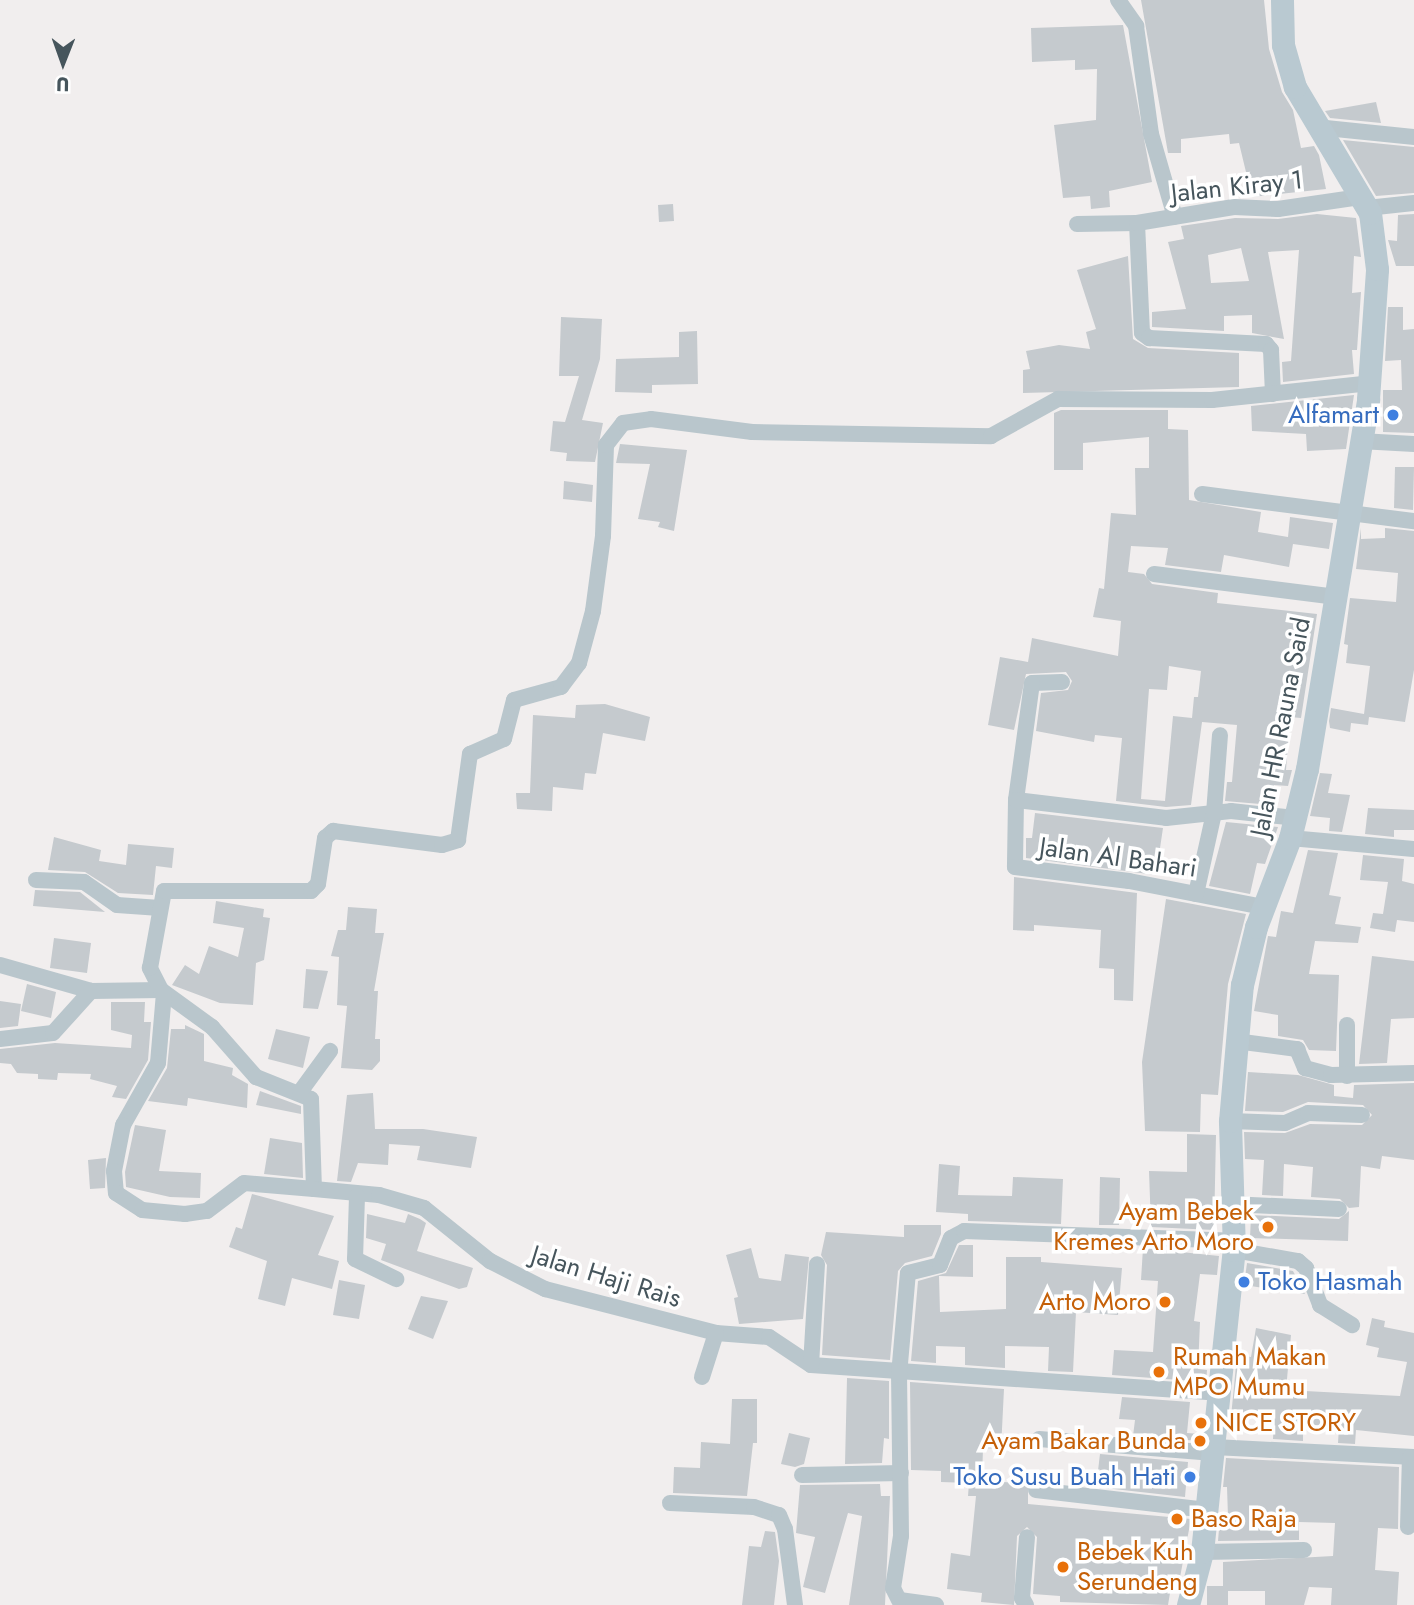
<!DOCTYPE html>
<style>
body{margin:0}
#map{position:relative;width:1414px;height:1605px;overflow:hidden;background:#f1eeee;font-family:Jost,sans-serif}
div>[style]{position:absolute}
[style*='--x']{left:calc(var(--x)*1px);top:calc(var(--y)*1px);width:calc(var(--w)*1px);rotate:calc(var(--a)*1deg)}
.building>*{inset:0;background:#c5cace}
.minor>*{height:16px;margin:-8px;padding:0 8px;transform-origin:8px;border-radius:8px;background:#b9c6cc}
.secondary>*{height:23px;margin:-11.5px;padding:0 11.5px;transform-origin:11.5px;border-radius:11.5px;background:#b9c9d1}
.dots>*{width:19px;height:19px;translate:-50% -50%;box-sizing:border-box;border:4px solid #fff;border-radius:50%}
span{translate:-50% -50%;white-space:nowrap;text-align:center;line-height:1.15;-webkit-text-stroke:7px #fff;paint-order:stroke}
.street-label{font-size:26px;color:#46555c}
.shop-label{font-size:26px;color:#366cbe}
.right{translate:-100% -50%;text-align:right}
.left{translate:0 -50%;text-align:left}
.food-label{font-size:26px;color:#c56008}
.north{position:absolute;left:28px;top:28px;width:70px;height:70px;-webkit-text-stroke:5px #fff;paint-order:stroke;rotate:181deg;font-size:19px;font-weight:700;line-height:28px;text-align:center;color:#46555c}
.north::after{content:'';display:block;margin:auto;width:24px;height:32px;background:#46555c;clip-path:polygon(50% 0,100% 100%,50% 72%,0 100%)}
</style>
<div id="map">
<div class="building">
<div style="clip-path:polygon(1141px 0,1264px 0,1269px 49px,1282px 92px,1293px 110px,1301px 148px,1314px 146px,1319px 155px,1326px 189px,1252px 197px,1239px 143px,1230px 144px,1229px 134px,1181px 139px,1181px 153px,1168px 153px)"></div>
<div style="clip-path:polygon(1123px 25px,1152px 182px,1109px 191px,1110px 207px,1091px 209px,1090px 196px,1063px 198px,1054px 125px,1096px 120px,1097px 69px,1075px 70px,1075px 60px,1032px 62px,1031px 28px)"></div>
<div style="clip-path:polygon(1376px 102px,1381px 123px,1330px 118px,1325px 111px)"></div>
<div style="clip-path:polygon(1343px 140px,1414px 147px,1414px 193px,1376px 196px)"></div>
<div style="clip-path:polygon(673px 204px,674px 221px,659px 222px,658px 205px)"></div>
<div style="clip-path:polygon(evenodd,1317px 214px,1356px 218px,1361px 257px,1354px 256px,1352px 293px,1361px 292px,1357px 350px,1352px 350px,1354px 374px,1283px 382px,1282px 362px,1291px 361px,1299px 250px,1268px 252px,1284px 339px,1252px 333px,1252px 315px,1224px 316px,1224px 331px,1152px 327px,1152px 312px,1186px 309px,1168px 242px,1184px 239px,1181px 226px,1235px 218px,1278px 219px,1317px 214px,1241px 248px,1249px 281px,1211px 283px,1208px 255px,1241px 248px)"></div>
<div style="clip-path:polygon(1414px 214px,1414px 266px,1396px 266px,1388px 240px,1397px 241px,1398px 215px)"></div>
<div style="clip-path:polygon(1128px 256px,1133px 339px,1148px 348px,1239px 353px,1239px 387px,1023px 393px,1023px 370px,1030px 369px,1026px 351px,1059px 345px,1090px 349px,1086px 332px,1096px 329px,1077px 270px)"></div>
<div style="clip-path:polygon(1388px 307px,1403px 307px,1403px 330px,1414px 329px,1414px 433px,1383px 432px,1383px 390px,1402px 390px,1401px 360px,1385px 361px)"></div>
<div style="clip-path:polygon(561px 317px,602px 319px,600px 359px,582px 420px,603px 423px,595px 462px,566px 461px,567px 453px,550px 451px,553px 421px,565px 422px,579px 376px,559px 376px)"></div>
<div style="clip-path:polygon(697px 331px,698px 384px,652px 385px,652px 393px,615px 392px,616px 359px,679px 357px,679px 332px)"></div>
<div style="clip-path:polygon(1354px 395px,1346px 449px,1307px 451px,1306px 434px,1252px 431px,1251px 406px)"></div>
<div style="clip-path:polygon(evenodd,1061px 410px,1168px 410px,1168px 429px,1188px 430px,1189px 500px,1261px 512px,1258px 532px,1288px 537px,1290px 517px,1333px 523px,1329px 549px,1293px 544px,1289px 567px,1224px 555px,1221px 572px,1165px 565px,1168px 548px,1131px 546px,1128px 572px,1144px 574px,1152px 584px,1218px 593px,1217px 603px,1317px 614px,1301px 718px,1290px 717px,1286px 770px,1292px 770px,1288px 786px,1274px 785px,1272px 805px,1225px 801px,1227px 782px,1232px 782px,1237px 725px,1202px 722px,1191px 805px,1166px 807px,1116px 801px,1122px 738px,1095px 735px,1094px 742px,1036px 731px,1041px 693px,1068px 690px,1072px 681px,1066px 672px,1026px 674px,1014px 730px,988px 725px,1000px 657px,1028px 662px,1032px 638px,1118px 656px,1121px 621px,1093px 617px,1099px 588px,1104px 589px,1111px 513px,1136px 515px,1135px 468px,1149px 468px,1149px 437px,1083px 443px,1083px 470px,1054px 470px,1054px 413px,1061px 410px,1169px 666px,1201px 671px,1198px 697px,1194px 697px,1192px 718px,1173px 716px,1165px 801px,1141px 799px,1149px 689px,1167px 690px,1169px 666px)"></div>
<div style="clip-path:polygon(620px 444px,687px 450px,674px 531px,658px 527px,660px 522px,638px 519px,650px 464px,616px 463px)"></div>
<div style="clip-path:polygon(1395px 467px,1414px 467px,1413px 510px,1394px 508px)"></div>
<div style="clip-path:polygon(564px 481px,593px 485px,592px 502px,563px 499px)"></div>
<div style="clip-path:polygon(1361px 528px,1361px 539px,1385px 538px,1385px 528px,1414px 531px,1414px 670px,1405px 722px,1369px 717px,1368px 725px,1351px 723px,1350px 732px,1330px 728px,1329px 721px,1331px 708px,1364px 714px,1370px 666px,1346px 663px,1348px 645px,1344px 644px,1350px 598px,1396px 602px,1398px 573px,1356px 569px)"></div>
<div style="clip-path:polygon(605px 704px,650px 717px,645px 741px,603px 733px,596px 774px,585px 773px,583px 790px,553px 787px,552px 811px,517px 809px,516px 793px,530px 793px,533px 715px,575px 718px,576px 705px)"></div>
<div style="clip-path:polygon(1320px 773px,1332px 774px,1328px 793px,1350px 795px,1342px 832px,1329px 831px,1330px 818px,1310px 816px)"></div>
<div style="clip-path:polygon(1368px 808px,1414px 810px,1414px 830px,1394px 830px,1394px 837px,1365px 834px)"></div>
<div style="clip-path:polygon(1035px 813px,1163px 828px,1156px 875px,1026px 858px,1026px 838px,1032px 838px)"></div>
<div style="clip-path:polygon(1226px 822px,1278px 827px,1265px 864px,1257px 863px,1250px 894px,1209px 886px)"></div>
<div style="clip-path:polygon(54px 837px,101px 850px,99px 861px,126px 865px,128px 844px,174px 848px,172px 868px,156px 866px,153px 895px,118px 893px,85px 872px,48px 870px)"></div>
<div style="clip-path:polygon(1308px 850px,1338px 853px,1329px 895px,1341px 897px,1335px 924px,1361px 927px,1358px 943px,1315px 941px,1309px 974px,1339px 975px,1336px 1051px,1309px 1050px,1303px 1040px,1278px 1036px,1278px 1015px,1254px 1011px,1268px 936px,1276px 937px,1281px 911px,1293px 913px)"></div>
<div style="clip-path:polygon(1363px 855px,1404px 859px,1402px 881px,1414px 884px,1414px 922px,1397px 920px,1395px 932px,1370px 928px,1373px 913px,1383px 914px,1388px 882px,1360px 880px)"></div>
<div style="clip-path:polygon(1014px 877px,1137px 893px,1133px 1001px,1114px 1000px,1114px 969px,1099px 968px,1101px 930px,1034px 925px,1034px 931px,1013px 930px)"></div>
<div style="clip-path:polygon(35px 890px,80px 892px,105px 912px,33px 906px)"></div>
<div style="clip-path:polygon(1166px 899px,1246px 914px,1228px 984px,1218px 1095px,1201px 1094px,1200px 1132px,1145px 1131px,1142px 1062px)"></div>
<div style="clip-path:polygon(216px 901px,264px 909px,263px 917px,270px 918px,264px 960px,256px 963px,253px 1005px,220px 1003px,172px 985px,185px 965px,199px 974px,209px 946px,238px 957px,244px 928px,213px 923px)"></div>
<div style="clip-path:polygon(348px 907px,377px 909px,375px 933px,384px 933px,374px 991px,378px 991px,375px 1039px,380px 1039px,380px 1061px,372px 1070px,341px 1068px,347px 1006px,337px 1005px,339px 957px,331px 956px,338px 930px,346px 930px)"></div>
<div style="clip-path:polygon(54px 938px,91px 943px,87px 973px,50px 968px)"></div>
<div style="clip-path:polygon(1372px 956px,1414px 961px,1414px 1018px,1391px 1019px,1387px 1063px,1359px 1064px)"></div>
<div style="clip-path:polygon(306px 969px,328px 971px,318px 1009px,303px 1008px)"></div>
<div style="clip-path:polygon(27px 984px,56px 992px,51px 1018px,21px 1011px)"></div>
<div style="clip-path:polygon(0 1001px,21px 1004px,18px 1026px,0 1028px)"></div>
<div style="clip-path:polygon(111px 1002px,145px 1002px,144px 1022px,151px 1022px,148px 1060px,126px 1099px,112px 1097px,117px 1086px,90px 1079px,91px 1074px,58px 1073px,57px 1080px,38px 1079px,38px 1074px,17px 1073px,11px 1064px,0 1063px,0 1049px,55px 1043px,131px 1048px,132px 1035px,111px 1030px)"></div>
<div style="clip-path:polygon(185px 1025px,204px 1034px,204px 1061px,233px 1068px,232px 1075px,248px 1084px,247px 1108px,188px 1098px,187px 1106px,148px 1101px,167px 1068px,171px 1029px,185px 1029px)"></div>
<div style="clip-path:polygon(276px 1029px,310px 1037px,303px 1068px,268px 1059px)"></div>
<div style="clip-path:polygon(1248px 1072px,1298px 1075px,1334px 1085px,1334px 1096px,1353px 1098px,1354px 1085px,1414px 1083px,1414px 1160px,1382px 1156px,1380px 1169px,1361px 1166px,1359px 1207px,1349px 1208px,1340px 1199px,1311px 1197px,1313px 1167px,1284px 1164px,1283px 1196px,1262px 1195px,1264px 1160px,1245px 1159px,1244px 1132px,1285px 1133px,1310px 1124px,1362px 1125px,1372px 1115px,1363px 1105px,1308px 1102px,1283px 1112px,1245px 1111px)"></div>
<div style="clip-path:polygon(260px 1091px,301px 1106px,301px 1114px,256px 1105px)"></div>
<div style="clip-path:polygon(373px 1093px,375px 1129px,423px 1129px,477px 1137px,471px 1168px,417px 1160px,420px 1146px,389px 1144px,388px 1165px,358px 1163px,351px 1182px,337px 1181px,347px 1095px)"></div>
<div style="clip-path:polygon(135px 1125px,166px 1130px,159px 1171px,201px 1173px,200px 1198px,170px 1197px,126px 1187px,125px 1172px)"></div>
<div style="clip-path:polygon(1187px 1134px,1216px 1135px,1214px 1230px,1151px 1227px,1149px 1171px,1187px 1172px)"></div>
<div style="clip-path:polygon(270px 1138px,302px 1143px,303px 1178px,264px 1174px)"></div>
<div style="clip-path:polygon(106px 1158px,105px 1188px,90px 1189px,88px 1160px)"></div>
<div style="clip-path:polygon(939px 1164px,960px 1166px,958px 1195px,1012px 1196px,1013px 1177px,1063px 1179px,1061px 1224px,968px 1221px,968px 1214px,936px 1212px)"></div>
<div style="clip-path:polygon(1100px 1177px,1120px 1178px,1119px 1225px,1099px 1225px)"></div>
<div style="clip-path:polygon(252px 1194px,334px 1216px,318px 1255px,339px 1261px,332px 1289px,292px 1278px,285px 1306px,258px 1299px,267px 1261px,229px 1247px,236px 1227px,242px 1229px)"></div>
<div style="clip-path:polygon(1349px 1211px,1348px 1241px,1250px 1238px,1251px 1215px,1339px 1219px)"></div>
<div style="clip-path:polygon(367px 1214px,405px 1223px,408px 1214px,420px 1219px,426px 1223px,417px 1251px,473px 1268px,467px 1287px,459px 1289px,381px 1260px,386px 1244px,366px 1238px)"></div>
<div style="clip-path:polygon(904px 1225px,941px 1225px,941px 1234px,932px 1256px,905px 1263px,898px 1271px,890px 1360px,822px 1355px,827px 1265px,821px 1255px,826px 1232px,904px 1237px)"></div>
<div style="clip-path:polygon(959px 1245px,973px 1245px,973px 1277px,939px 1276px,940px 1312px,1006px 1309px,1006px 1257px,1041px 1257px,1041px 1262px,1122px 1268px,1118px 1315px,1076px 1312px,1073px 1372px,1048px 1371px,1049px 1347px,1005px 1346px,1005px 1368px,965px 1365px,965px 1347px,936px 1346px,936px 1363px,911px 1361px,918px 1281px,946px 1273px)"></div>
<div style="clip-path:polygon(751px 1248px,759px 1278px,781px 1281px,785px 1254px,809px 1257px,803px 1319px,739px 1324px,734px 1298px,738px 1297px,726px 1255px)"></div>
<div style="clip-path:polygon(1143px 1248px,1219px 1256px,1217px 1275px,1200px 1274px,1194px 1321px,1200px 1322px,1198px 1369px,1207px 1370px,1206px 1382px,1112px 1375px,1114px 1350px,1153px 1352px,1158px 1281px,1141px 1280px)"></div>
<div style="clip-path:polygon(1247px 1263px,1293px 1271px,1305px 1294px,1244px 1285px)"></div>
<div style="clip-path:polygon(339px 1280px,365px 1285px,359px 1319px,333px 1315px)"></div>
<div style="clip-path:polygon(421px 1296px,448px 1301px,433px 1339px,408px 1329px)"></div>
<div style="clip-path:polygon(1372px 1318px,1385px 1321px,1384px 1327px,1414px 1333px,1414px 1436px,1356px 1430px,1355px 1444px,1338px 1443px,1339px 1427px,1303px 1425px,1303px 1441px,1273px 1439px,1274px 1420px,1231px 1417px,1237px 1355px,1251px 1357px,1256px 1328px,1291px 1335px,1286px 1390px,1400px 1396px,1407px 1362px,1377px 1357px,1379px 1348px,1366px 1345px)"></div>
<div style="clip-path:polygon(847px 1378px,889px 1381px,889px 1439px,884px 1438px,882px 1463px,845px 1464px)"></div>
<div style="clip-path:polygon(910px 1382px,1004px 1389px,1001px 1449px,983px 1448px,982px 1480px,1028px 1484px,1028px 1504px,1191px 1519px,1178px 1588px,1170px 1593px,1168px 1605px,1060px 1602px,1060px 1596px,1033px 1594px,1037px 1537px,1027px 1527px,1017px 1536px,1014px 1605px,981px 1602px,982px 1593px,947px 1589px,951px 1553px,970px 1556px,976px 1496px,968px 1496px,969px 1483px,941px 1482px,941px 1471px,911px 1470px)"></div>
<div style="clip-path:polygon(1122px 1397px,1190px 1402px,1187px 1433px,1200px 1434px,1200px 1441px,1133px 1436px,1135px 1420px,1119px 1419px)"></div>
<div style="clip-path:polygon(732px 1399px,757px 1399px,757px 1443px,753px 1443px,747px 1496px,673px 1493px,674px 1467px,700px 1468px,701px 1442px,730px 1444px)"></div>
<div style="clip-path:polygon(789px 1433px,810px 1438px,804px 1464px,795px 1467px,781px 1464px)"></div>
<div style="clip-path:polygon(1100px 1454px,1188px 1462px,1185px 1497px,1096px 1487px)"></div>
<div style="clip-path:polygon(1226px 1458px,1399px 1467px,1398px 1529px,1378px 1528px,1375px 1570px,1399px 1572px,1397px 1605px,1331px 1605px,1332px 1588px,1309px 1587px,1304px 1605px,1265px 1605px,1265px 1591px,1228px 1591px,1228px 1605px,1207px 1605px,1207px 1586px,1223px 1586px,1223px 1562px,1333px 1556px,1335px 1523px,1299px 1522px,1299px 1540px,1218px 1541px,1220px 1517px,1228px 1517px,1227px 1487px,1223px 1487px)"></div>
<div style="clip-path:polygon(880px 1484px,881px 1496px,890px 1496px,885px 1605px,849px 1605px,862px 1516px,848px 1513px,825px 1593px,803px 1587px,815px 1537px,796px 1533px,800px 1485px)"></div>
<div style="clip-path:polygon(765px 1531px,775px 1532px,779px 1561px,774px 1605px,742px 1605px,749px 1546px,761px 1547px)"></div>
</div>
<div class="minor">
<div style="--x:1118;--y:0;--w:32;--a:55"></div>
<div style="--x:1136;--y:26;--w:109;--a:82.1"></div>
<div style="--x:1151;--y:134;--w:86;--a:73.9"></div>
<div style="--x:1316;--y:127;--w:99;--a:5.8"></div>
<div style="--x:1367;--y:208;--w:47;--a:-6.1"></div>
<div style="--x:1137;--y:223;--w:110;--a:87.4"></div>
<div style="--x:1142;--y:333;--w:9;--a:36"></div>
<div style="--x:1149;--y:338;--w:117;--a:2.9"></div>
<div style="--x:1266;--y:344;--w:8;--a:50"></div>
<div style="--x:1271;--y:350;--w:44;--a:87.4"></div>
<div style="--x:1077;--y:224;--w:60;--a:-1"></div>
<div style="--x:1137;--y:223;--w:98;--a:-9.4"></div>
<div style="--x:1234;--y:207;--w:44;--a:2.6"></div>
<div style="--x:1278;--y:209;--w:83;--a:-8.3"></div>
<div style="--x:1360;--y:441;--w:54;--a:3.2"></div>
<div style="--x:1202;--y:494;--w:214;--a:7.3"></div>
<div style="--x:1154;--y:574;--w:182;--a:7.2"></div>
<div style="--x:1062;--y:682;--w:30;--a:178"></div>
<div style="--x:1032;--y:683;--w:118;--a:97.8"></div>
<div style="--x:1016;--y:800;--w:67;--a:90.9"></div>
<div style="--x:1015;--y:867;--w:115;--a:7"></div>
<div style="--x:1129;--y:881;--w:136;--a:11"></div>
<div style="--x:1016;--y:800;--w:151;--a:6.8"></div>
<div style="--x:1166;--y:818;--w:65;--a:-6.1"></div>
<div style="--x:1231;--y:811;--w:64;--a:6.2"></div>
<div style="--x:1290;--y:838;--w:124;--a:5.1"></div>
<div style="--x:36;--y:880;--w:48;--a:2.4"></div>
<div style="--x:84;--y:882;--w:40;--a:34.9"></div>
<div style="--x:117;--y:905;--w:43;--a:4"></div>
<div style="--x:1196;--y:894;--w:83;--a:-77.5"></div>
<div style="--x:1214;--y:813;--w:78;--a:-85.6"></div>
<div style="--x:0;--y:965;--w:95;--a:15.9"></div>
<div style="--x:91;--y:991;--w:70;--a:-0.8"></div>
<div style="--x:161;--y:990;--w:63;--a:36"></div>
<div style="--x:212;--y:1027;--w:67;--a:48.7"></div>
<div style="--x:256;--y:1077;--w:59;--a:21.8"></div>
<div style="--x:311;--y:1099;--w:90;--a:88.1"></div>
<div style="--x:314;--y:1189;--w:65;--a:5.3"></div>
<div style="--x:379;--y:1195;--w:47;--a:16.1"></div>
<div style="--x:424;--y:1208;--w:85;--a:38.8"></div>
<div style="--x:490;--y:1261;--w:62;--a:27"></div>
<div style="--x:545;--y:1289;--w:177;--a:14.4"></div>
<div style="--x:716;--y:1333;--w:53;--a:4.3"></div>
<div style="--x:769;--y:1337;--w:50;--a:33.7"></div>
<div style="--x:811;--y:1365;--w:408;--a:3.9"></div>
<div style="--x:161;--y:990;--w:25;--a:-117"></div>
<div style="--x:150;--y:968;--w:78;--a:-79.7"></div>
<div style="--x:164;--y:891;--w:147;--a:0"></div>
<div style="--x:311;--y:891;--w:10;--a:-45"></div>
<div style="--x:318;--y:884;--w:47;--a:-81.3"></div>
<div style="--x:325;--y:838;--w:11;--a:-41"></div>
<div style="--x:333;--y:831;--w:110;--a:7.3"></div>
<div style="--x:442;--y:845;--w:17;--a:-17"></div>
<div style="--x:458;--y:840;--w:87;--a:-82.1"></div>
<div style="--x:470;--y:754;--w:37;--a:-24"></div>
<div style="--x:504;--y:739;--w:40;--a:-75.6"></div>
<div style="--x:514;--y:700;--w:49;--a:-15.5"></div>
<div style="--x:561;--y:687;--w:30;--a:-53"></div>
<div style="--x:579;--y:663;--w:54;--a:-74.9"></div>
<div style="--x:593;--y:611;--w:76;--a:-82.4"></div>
<div style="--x:603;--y:536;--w:91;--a:-88.1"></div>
<div style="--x:606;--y:445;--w:28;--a:-52"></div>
<div style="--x:623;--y:423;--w:28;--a:-8"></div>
<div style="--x:651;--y:419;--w:102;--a:7.3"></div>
<div style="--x:752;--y:432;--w:239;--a:1"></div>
<div style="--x:991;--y:436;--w:77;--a:-28.9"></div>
<div style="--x:1058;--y:399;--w:154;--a:0.4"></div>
<div style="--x:1212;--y:400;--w:159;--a:-6.1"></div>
<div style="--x:164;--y:993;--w:70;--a:94.9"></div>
<div style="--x:158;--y:1063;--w:71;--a:119.4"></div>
<div style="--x:123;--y:1125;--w:47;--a:101.1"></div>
<div style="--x:114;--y:1171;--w:22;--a:85"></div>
<div style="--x:116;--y:1193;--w:31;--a:33"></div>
<div style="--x:142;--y:1210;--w:43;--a:5.3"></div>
<div style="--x:185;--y:1214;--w:22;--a:-8"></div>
<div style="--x:207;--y:1211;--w:46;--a:-37.1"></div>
<div style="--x:244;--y:1183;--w:70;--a:4.9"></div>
<div style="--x:1347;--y:1025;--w:51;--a:90"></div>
<div style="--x:0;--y:1039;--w:53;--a:-6.5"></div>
<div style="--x:53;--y:1033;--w:57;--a:-47.9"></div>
<div style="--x:1235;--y:1041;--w:63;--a:7.4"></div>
<div style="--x:1297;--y:1049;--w:21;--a:67"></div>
<div style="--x:1305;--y:1068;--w:27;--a:15"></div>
<div style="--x:1331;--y:1075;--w:83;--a:-1.4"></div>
<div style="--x:300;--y:1092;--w:51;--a:-53.8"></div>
<div style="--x:1230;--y:1121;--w:55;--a:2.1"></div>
<div style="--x:1285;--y:1123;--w:25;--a:-23"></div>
<div style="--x:1308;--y:1113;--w:54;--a:2.1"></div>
<div style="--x:357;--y:1196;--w:63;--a:91.8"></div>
<div style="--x:355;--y:1259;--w:46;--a:26"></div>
<div style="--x:1230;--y:1204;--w:109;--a:2.6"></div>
<div style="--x:1234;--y:1250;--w:65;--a:9.8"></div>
<div style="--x:1298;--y:1261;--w:11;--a:41"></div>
<div style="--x:1306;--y:1268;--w:40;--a:69"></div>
<div style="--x:1320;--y:1305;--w:38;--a:32"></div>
<div style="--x:811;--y:1365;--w:101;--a:-86.6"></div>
<div style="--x:702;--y:1377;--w:46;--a:-72.3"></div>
<div style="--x:1039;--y:1439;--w:175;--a:4.6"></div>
<div style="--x:1214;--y:1447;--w:200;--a:2.9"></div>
<div style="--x:802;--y:1475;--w:99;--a:-1.2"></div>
<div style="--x:1036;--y:1490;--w:172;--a:6.7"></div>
<div style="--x:670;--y:1503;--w:84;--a:2.7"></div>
<div style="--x:754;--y:1507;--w:26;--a:18"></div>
<div style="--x:779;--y:1515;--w:15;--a:67"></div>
<div style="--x:785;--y:1529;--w:77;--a:82.5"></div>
<div style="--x:1408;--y:1527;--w:70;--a:-88.4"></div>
<div style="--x:1202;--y:1552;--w:102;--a:-1.1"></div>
<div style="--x:936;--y:1605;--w:37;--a:-172"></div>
<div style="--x:899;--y:1600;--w:13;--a:-117"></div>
<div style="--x:893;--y:1588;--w:53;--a:-81.3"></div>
<div style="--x:901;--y:1536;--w:161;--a:-90.7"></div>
<div style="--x:899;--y:1375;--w:102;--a:-85"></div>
<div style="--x:908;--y:1273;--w:33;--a:-14"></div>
<div style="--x:940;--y:1265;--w:29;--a:-68"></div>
<div style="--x:951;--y:1238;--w:15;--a:-28"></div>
<div style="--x:964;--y:1231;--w:269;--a:2.1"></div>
<div style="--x:1026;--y:1605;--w:8;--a:-120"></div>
<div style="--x:1022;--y:1598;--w:61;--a:-85.3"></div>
</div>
<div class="secondary">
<div style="--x:1188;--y:1605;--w:55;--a:-75.2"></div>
<div style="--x:1202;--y:1552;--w:304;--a:-84"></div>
<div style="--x:1234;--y:1250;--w:129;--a:-91.8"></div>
<div style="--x:1230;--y:1121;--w:137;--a:-85"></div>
<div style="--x:1242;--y:985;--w:60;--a:-76.4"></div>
<div style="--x:1256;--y:927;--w:95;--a:-69.1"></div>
<div style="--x:1290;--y:838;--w:71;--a:-76.2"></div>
<div style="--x:1307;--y:769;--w:375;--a:-80.6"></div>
<div style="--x:1368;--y:399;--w:130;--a:-86"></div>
<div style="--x:1377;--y:269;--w:56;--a:-97.1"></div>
<div style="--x:1370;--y:213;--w:147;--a:-120.8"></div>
<div style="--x:1295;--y:87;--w:44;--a:-105.9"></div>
<div style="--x:1283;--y:45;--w:45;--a:-91.3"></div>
</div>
<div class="dots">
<div style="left:1393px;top:415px;background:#3f7fe0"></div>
<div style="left:1268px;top:1227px;background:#e8710a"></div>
<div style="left:1244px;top:1282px;background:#3f7fe0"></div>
<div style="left:1165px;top:1302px;background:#e8710a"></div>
<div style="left:1159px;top:1372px;background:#e8710a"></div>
<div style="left:1201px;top:1423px;background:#e8710a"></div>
<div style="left:1200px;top:1441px;background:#e8710a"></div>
<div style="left:1190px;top:1477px;background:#3f7fe0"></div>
<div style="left:1177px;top:1519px;background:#e8710a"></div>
<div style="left:1063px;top:1567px;background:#e8710a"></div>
</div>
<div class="street-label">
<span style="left:1237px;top:187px;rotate:-6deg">Jalan Kiray 1</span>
<span style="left:1281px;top:727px;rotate:-79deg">Jalan HR Rauna Said</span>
<span style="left:1118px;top:858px;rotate:8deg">Jalan Al Bahari</span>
<span style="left:606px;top:1277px;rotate:17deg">Jalan Haji Rais</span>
</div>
<div class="shop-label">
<span class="right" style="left:1379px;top:415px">Alfamart</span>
<span class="left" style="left:1258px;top:1282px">Toko Hasmah</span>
<span class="right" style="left:1176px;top:1477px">Toko Susu Buah Hati</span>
</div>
<div class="food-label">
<span class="right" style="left:1254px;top:1227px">Ayam Bebek<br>Kremes Arto Moro</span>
<span class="right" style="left:1151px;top:1302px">Arto Moro</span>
<span class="left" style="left:1173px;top:1372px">Rumah Makan<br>MPO Mumu</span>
<span class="left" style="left:1215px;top:1423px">NICE STORY</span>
<span class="right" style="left:1186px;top:1441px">Ayam Bakar Bunda</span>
<span class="left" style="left:1191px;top:1519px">Baso Raja</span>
<span class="left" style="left:1077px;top:1567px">Bebek Kuh<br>Serundeng</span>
</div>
<div class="north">U</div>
</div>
